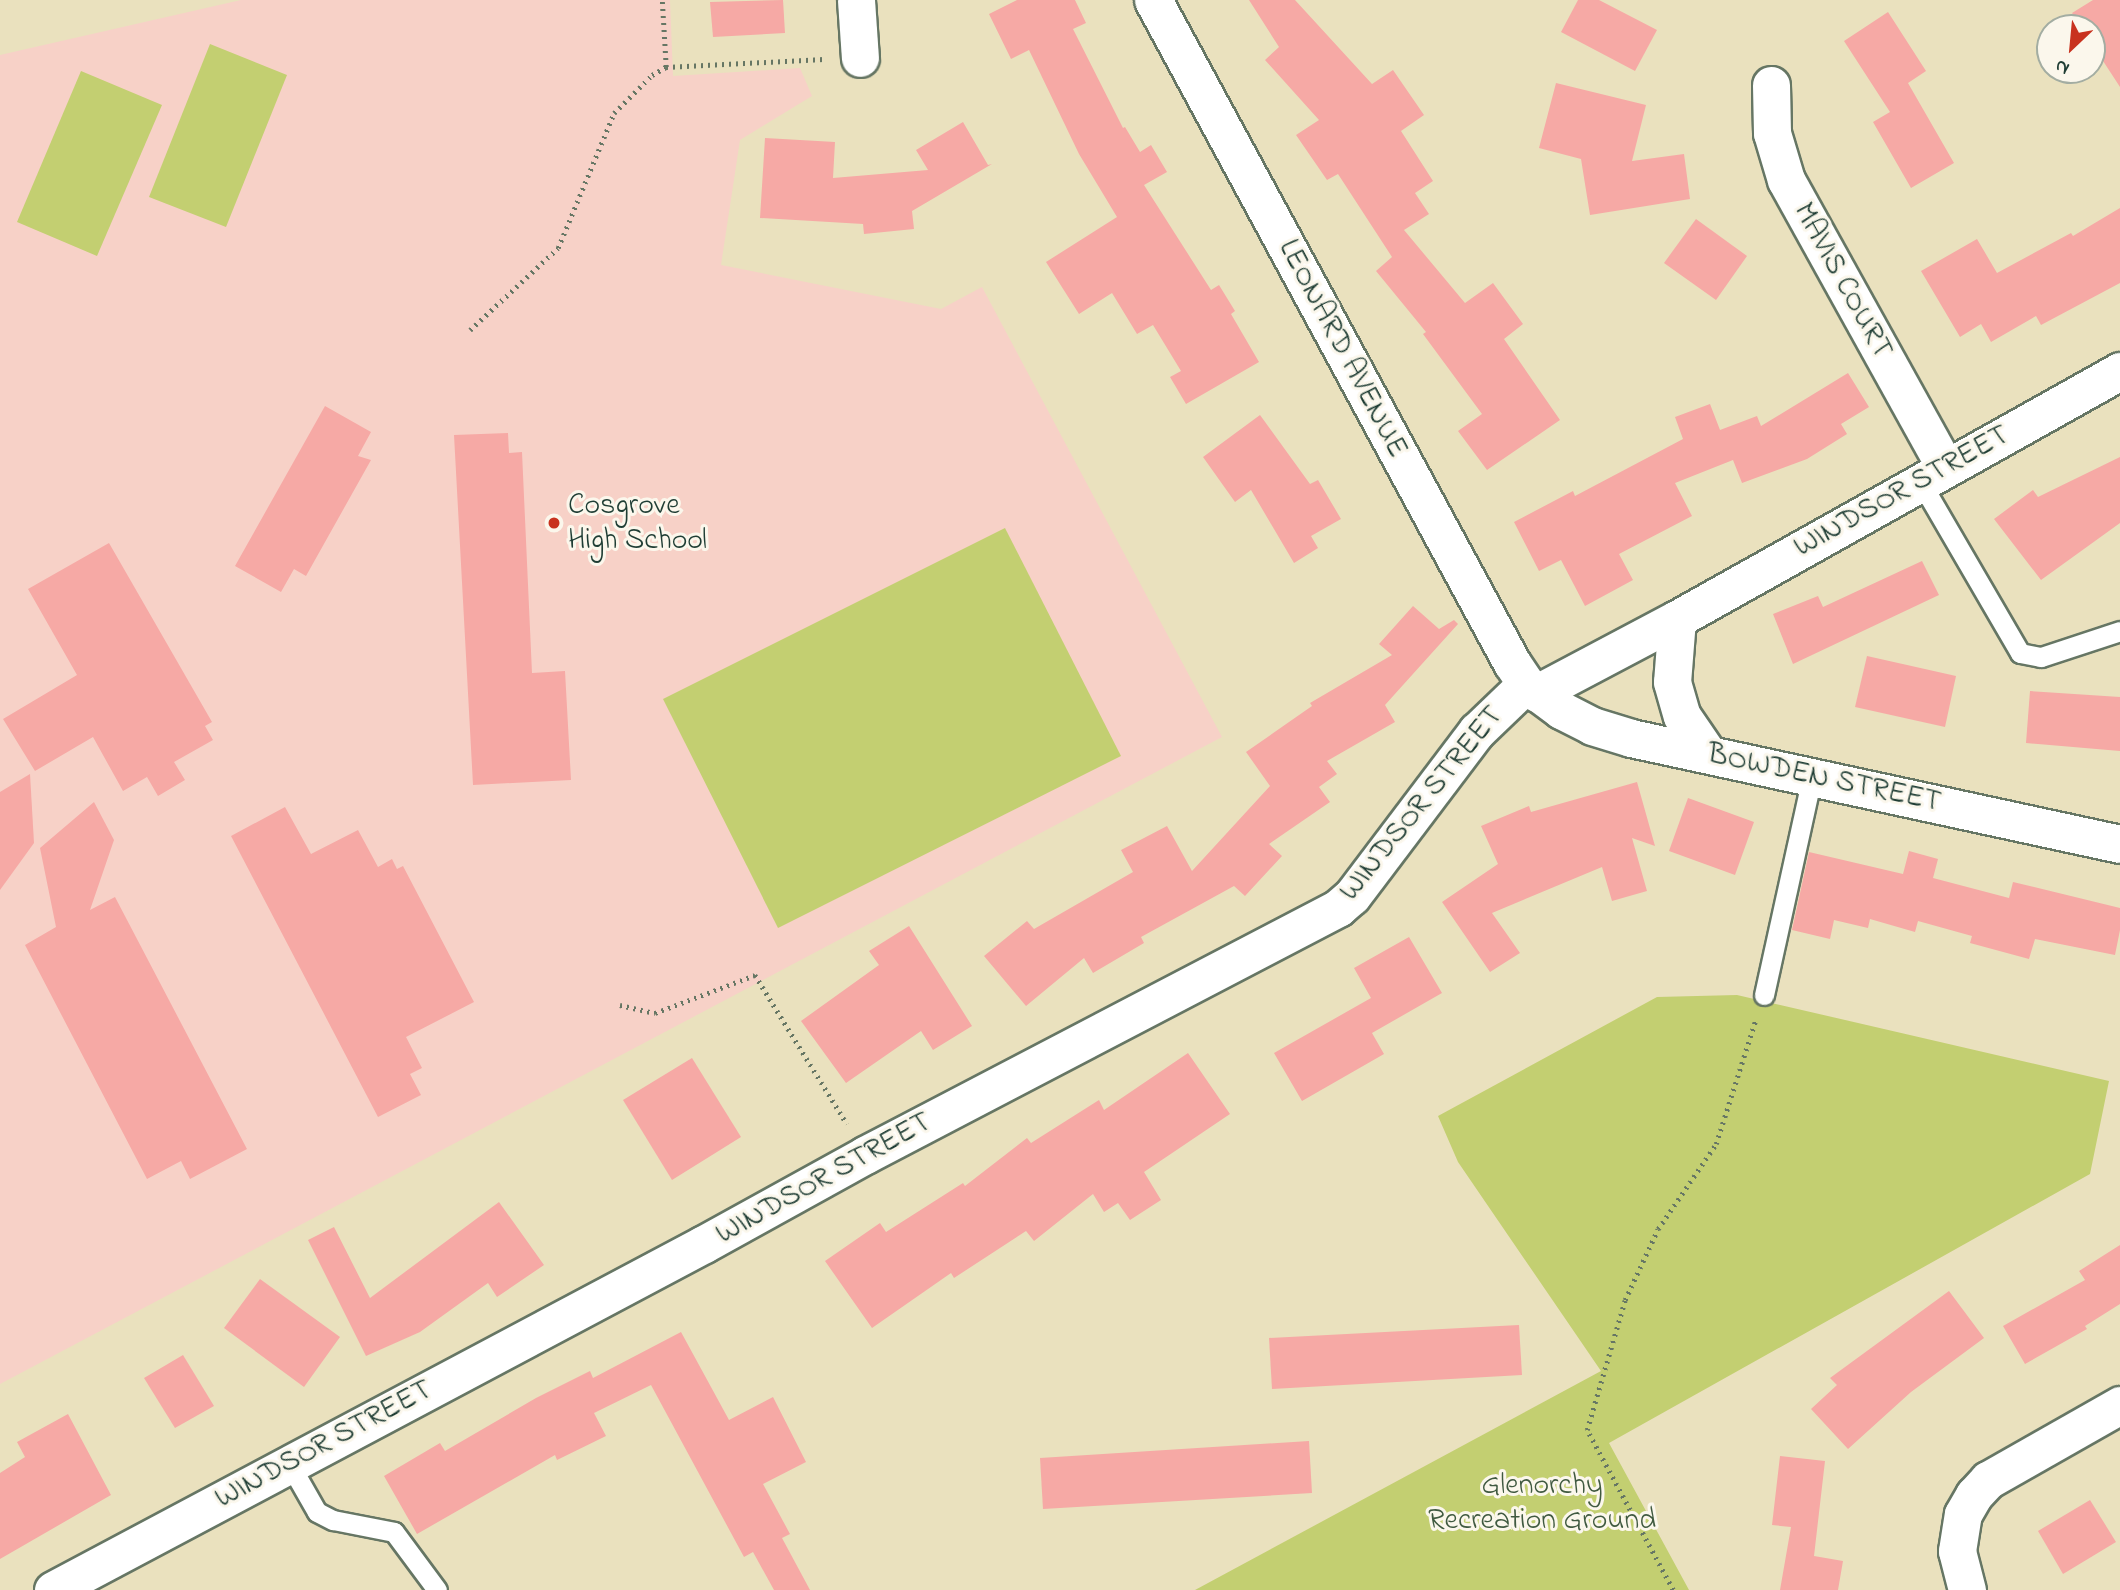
<!DOCTYPE html>
<style>
body{margin:0}
#map{position:relative;width:2120px;height:1590px;overflow:hidden;background:#eae1be;font-family:"Indie Flower",sans-serif}
div>[style]{position:absolute}
[style*='--x']{left:calc(var(--x)*1px);top:calc(var(--y)*1px);width:calc(var(--w)*1px);rotate:calc(var(--a)*1deg)}
.built>*{inset:0;background:#f7d1c7}
.green>*{inset:0;background:#c3cf71}
.building>*{inset:0;background:#f6a9a5}
.path>*{height:4.5px;margin-top:-2.25px;transform-origin:0;background:repeating-linear-gradient(90deg,#667664 0 2px,transparent 0 7px)}
.roads{filter:drop-shadow(2px 0 #667664) drop-shadow(-2px 0 #667664) drop-shadow(0 2px #667664) drop-shadow(0 -2px #667664)}
.service>*{height:19px;margin:-9.5px;padding:0 9.5px;transform-origin:9.5px;border-radius:9.5px;background:#fff}
.minor>*{height:37px;margin:-18.5px;padding:0 18.5px;transform-origin:18.5px;border-radius:18.5px;background:#fff}
.dots>*{width:19px;height:19px;translate:-50% -50%;box-sizing:border-box;border:4px solid #fbf7ec;border-radius:50%}
span{translate:-50% -50%;white-space:nowrap;text-align:center;line-height:1.15;-webkit-text-stroke:6px #fbf7ec;paint-order:stroke}
.street-label{font-size:30px;color:#1f3d34}
.poi-label{font-size:30px;color:#1f3d34}
.left{translate:0 -50%;text-align:left}
.park-label{font-size:30px;color:#405a40}
.north{position:absolute;left:2036px;top:14px;width:70px;height:70px;box-sizing:border-box;background:#fbf7ec;border:2px solid #a3ada2;border-radius:50%;rotate:206deg;font-size:19px;font-weight:700;line-height:28px;text-align:center;color:#1f3d34}
.north::after{content:'';display:block;margin:auto;width:24px;height:32px;background:#c8321e;clip-path:polygon(50% 0,100% 100%,50% 72%,0 100%)}
</style>
<div id="map">
<div class="built">
<div style="clip-path:polygon(241px 0,670px 0,673px 76px,800px 68px,812px 96px,740px 140px,721px 265px,941px 309px,982px 287px,1222px 737px,0 1384px,0 55px)"></div>
</div>
<div class="green">
<div style="clip-path:polygon(210px 44px,287px 75px,226px 227px,149px 197px)"></div>
<div style="clip-path:polygon(81px 71px,162px 105px,97px 256px,17px 222px)"></div>
<div style="clip-path:polygon(1005px 528px,1121px 756px,778px 928px,663px 699px)"></div>
<div style="clip-path:polygon(1737px 995px,2109px 1081px,2090px 1174px,1609px 1443px,1689px 1590px,1195px 1590px,1601px 1371px,1458px 1162px,1438px 1116px,1657px 997px)"></div>
</div>
<div class="building">
<div style="clip-path:polygon(783px 0,785px 33px,713px 37px,710px 2px)"></div>
<div style="clip-path:polygon(1017px 0,1075px 0,1086px 23px,1073px 29px,1123px 128px,1125px 127px,1140px 152px,1151px 145px,1167px 172px,1144px 185px,1211px 290px,1219px 285px,1235px 311px,1231px 314px,1259px 362px,1186px 404px,1170px 377px,1181px 371px,1153px 325px,1137px 334px,1112px 293px,1079px 314px,1046px 262px,1117px 217px,1079px 154px,1029px 50px,1011px 59px,989px 14px)"></div>
<div style="clip-path:polygon(1249px 0,1295px 0,1372px 84px,1393px 70px,1424px 115px,1401px 131px,1433px 181px,1415px 193px,1429px 214px,1404px 230px,1465px 303px,1493px 283px,1523px 324px,1504px 339px,1560px 420px,1487px 470px,1458px 431px,1482px 414px,1423px 334px,1426px 332px,1376px 271px,1392px 257px,1338px 174px,1327px 180px,1296px 135px,1319px 120px,1265px 60px,1279px 47px)"></div>
<div style="clip-path:polygon(1578px 0,1599px 0,1657px 30px,1635px 71px,1561px 32px)"></div>
<div style="clip-path:polygon(2093px 0,2120px 0,2120px 87px,2092px 44px,2092px 28px,2082px 28px,2072px 13px)"></div>
<div style="clip-path:polygon(1888px 12px,1926px 71px,1908px 83px,1954px 163px,1911px 188px,1873px 122px,1890px 112px,1844px 41px)"></div>
<div style="clip-path:polygon(1556px 83px,1646px 105px,1632px 161px,1684px 154px,1690px 199px,1590px 215px,1581px 159px,1539px 148px)"></div>
<div style="clip-path:polygon(963px 122px,988px 165px,992px 164px,912px 211px,914px 229px,864px 234px,863px 224px,760px 218px,765px 138px,835px 142px,833px 178px,928px 170px,916px 150px)"></div>
<div style="clip-path:polygon(2120px 208px,2120px 283px,2041px 325px,2036px 316px,1991px 342px,1981px 324px,1960px 337px,1921px 271px,1977px 239px,1997px 273px,2071px 233px,2073px 236px)"></div>
<div style="clip-path:polygon(1696px 219px,1747px 256px,1716px 300px,1664px 263px)"></div>
<div style="clip-path:polygon(1848px 373px,1869px 407px,1841px 424px,1847px 434px,1807px 459px,1742px 483px,1733px 460px,1675px 483px,1692px 516px,1619px 554px,1633px 580px,1585px 606px,1561px 560px,1539px 571px,1514px 522px,1573px 491px,1575px 496px,1683px 439px,1675px 417px,1710px 404px,1720px 430px,1757px 416px,1761px 426px)"></div>
<div style="clip-path:polygon(325px 406px,371px 432px,358px 456px,371px 460px,306px 576px,294px 569px,281px 592px,235px 566px)"></div>
<div style="clip-path:polygon(1260px 415px,1310px 484px,1318px 480px,1341px 519px,1311px 536px,1318px 548px,1294px 563px,1251px 490px,1235px 502px,1203px 457px)"></div>
<div style="clip-path:polygon(508px 433px,509px 453px,522px 452px,532px 673px,565px 671px,571px 780px,473px 785px,454px 435px)"></div>
<div style="clip-path:polygon(2120px 457px,2120px 523px,2041px 580px,1994px 519px,2033px 490px,2038px 497px)"></div>
<div style="clip-path:polygon(109px 543px,212px 722px,205px 726px,213px 740px,174px 762px,185px 780px,158px 796px,147px 777px,123px 791px,93px 737px,35px 771px,3px 719px,77px 675px,28px 589px)"></div>
<div style="clip-path:polygon(1922px 561px,1939px 595px,1793px 664px,1773px 614px,1818px 596px,1823px 607px)"></div>
<div style="clip-path:polygon(1413px 606px,1439px 629px,1454px 620px,1458px 624px,1385px 705px,1395px 722px,1327px 761px,1337px 774px,1319px 787px,1330px 802px,1269px 844px,1282px 856px,1245px 896px,1234px 886px,1141px 937px,1144px 943px,1093px 973px,1084px 958px,1026px 1006px,984px 956px,1027px 921px,1034px 929px,1133px 872px,1121px 850px,1167px 826px,1192px 871px,1270px 786px,1246px 752px,1312px 706px,1310px 703px,1392px 655px,1379px 644px)"></div>
<div style="clip-path:polygon(1867px 656px,1956px 676px,1945px 727px,1855px 707px)"></div>
<div style="clip-path:polygon(2030px 691px,2120px 697px,2120px 751px,2026px 743px)"></div>
<div style="clip-path:polygon(30px 774px,34px 843px,0 890px,0 792px)"></div>
<div style="clip-path:polygon(1637px 782px,1655px 846px,1632px 838px,1647px 891px,1612px 901px,1602px 867px,1492px 913px,1520px 953px,1490px 972px,1442px 902px,1498px 864px,1481px 826px,1529px 806px,1531px 812px)"></div>
<div style="clip-path:polygon(1688px 798px,1754px 822px,1735px 875px,1669px 851px)"></div>
<div style="clip-path:polygon(94px 802px,114px 840px,90px 910px,115px 897px,247px 1149px,190px 1179px,181px 1161px,147px 1179px,25px 945px,56px 927px,40px 848px)"></div>
<div style="clip-path:polygon(285px 807px,311px 854px,358px 830px,378px 867px,392px 859px,397px 869px,403px 866px,474px 1002px,406px 1037px,422px 1068px,410px 1074px,421px 1095px,378px 1117px,231px 836px)"></div>
<div style="clip-path:polygon(1909px 851px,1938px 859px,1933px 878px,2009px 898px,2013px 882px,2120px 908px,2120px 930px,2115px 955px,2035px 939px,2029px 959px,1970px 943px,1972px 936px,1918px 921px,1915px 932px,1870px 919px,1868px 928px,1834px 920px,1830px 939px,1792px 930px,1809px 852px,1903px 874px)"></div>
<div style="clip-path:polygon(909px 926px,972px 1026px,933px 1050px,921px 1031px,846px 1083px,801px 1021px,879px 965px,869px 951px)"></div>
<div style="clip-path:polygon(1409px 937px,1442px 993px,1372px 1033px,1384px 1054px,1302px 1101px,1274px 1053px,1371px 998px,1354px 968px)"></div>
<div style="clip-path:polygon(1188px 1053px,1230px 1114px,1144px 1172px,1161px 1200px,1130px 1220px,1118px 1203px,1104px 1212px,1093px 1194px,1034px 1241px,1026px 1231px,954px 1278px,951px 1273px,872px 1328px,825px 1261px,880px 1223px,886px 1232px,963px 1183px,965px 1186px,1027px 1138px,1031px 1143px,1099px 1100px,1104px 1110px)"></div>
<div style="clip-path:polygon(692px 1058px,741px 1137px,672px 1180px,623px 1100px)"></div>
<div style="clip-path:polygon(499px 1202px,544px 1265px,497px 1297px,488px 1283px,420px 1332px,366px 1356px,308px 1240px,334px 1227px,370px 1298px)"></div>
<div style="clip-path:polygon(2120px 1245px,2120px 1304px,2085px 1326px,2087px 1329px,2025px 1364px,2003px 1326px,2085px 1280px,2079px 1271px)"></div>
<div style="clip-path:polygon(260px 1279px,340px 1337px,304px 1387px,224px 1328px)"></div>
<div style="clip-path:polygon(1949px 1291px,1984px 1338px,1911px 1392px,1848px 1449px,1811px 1409px,1837px 1385px,1830px 1378px)"></div>
<div style="clip-path:polygon(1519px 1325px,1522px 1375px,1272px 1389px,1269px 1338px)"></div>
<div style="clip-path:polygon(681px 1332px,729px 1420px,773px 1397px,806px 1462px,763px 1484px,790px 1534px,782px 1538px,810px 1590px,774px 1590px,753px 1552px,744px 1557px,651px 1385px,594px 1413px,606px 1436px,557px 1460px,555px 1455px,417px 1534px,384px 1476px,440px 1443px,445px 1451px,536px 1398px,590px 1371px,593px 1378px)"></div>
<div style="clip-path:polygon(183px 1355px,214px 1406px,175px 1428px,144px 1378px)"></div>
<div style="clip-path:polygon(68px 1414px,111px 1495px,0 1559px,0 1473px,25px 1457px,17px 1442px)"></div>
<div style="clip-path:polygon(1309px 1441px,1312px 1493px,1043px 1509px,1040px 1458px)"></div>
<div style="clip-path:polygon(1780px 1456px,1825px 1461px,1814px 1556px,1843px 1561px,1838px 1590px,1780px 1590px,1791px 1527px,1772px 1525px)"></div>
<div style="clip-path:polygon(2090px 1500px,2116px 1542px,2063px 1574px,2038px 1531px)"></div>
</div>
<div class="path">
<div style="--x:666;--y:67;--w:158;--a:-2.9"></div>
<div style="--x:470;--y:330;--w:120;--a:-43"></div>
<div style="--x:558;--y:248;--w:146;--a:-67.5"></div>
<div style="--x:614;--y:113;--w:54;--a:-45"></div>
<div style="--x:652;--y:75;--w:16;--a:-30"></div>
<div style="--x:666;--y:67;--w:67;--a:-93.4"></div>
<div style="--x:620;--y:1005;--w:36;--a:13"></div>
<div style="--x:655;--y:1013;--w:107;--a:-20.8"></div>
<div style="--x:755;--y:975;--w:175;--a:58.3"></div>
<div style="--x:1673;--y:1590;--w:182;--a:-118.3"></div>
<div style="--x:1587;--y:1430;--w:135;--a:-73.7"></div>
<div style="--x:1625;--y:1300;--w:78;--a:-65.1"></div>
<div style="--x:1658;--y:1229;--w:103;--a:-55.7"></div>
<div style="--x:1716;--y:1144;--w:131;--a:-72.3"></div>
</div>
<div class="roads">
<div class="service">
<div style="--x:1920;--y:481;--w:199;--a:59.8"></div>
<div style="--x:2020;--y:653;--w:21;--a:11"></div>
<div style="--x:2041;--y:657;--w:83;--a:-18.2"></div>
<div style="--x:1764;--y:995;--w:224;--a:-77.6"></div>
<div style="--x:289;--y:1463;--w:56;--a:60.3"></div>
<div style="--x:317;--y:1512;--w:18;--a:27"></div>
<div style="--x:333;--y:1520;--w:62;--a:11.1"></div>
<div style="--x:394;--y:1532;--w:72;--a:53.4"></div>
</div>
<div class="minor">
<div style="--x:856;--y:0;--w:58;--a:86.1"></div>
<div style="--x:1153;--y:0;--w:754;--a:61.57"></div>
<div style="--x:1512;--y:663;--w:25;--a:56"></div>
<div style="--x:1526;--y:684;--w:44;--a:36.6"></div>
<div style="--x:1561;--y:710;--w:35;--a:27"></div>
<div style="--x:1592;--y:726;--w:41;--a:17.1"></div>
<div style="--x:1631;--y:738;--w:500;--a:12.23"></div>
<div style="--x:1771;--y:85;--w:48;--a:88.8"></div>
<div style="--x:1772;--y:133;--w:49;--a:73.4"></div>
<div style="--x:1786;--y:180;--w:328;--a:61"></div>
<div style="--x:1677;--y:619;--w:63;--a:94.5"></div>
<div style="--x:1672;--y:682;--w:35;--a:74"></div>
<div style="--x:1682;--y:716;--w:46;--a:55.6"></div>
<div style="--x:1537;--y:693;--w:158;--a:-27.9"></div>
<div style="--x:1677;--y:619;--w:508;--a:-29.24"></div>
<div style="--x:53;--y:1590;--w:737;--a:-27.99"></div>
<div style="--x:704;--y:1244;--w:184;--a:-28.9"></div>
<div style="--x:865;--y:1155;--w:534;--a:-27.57"></div>
<div style="--x:1338;--y:908;--w:18;--a:-41"></div>
<div style="--x:1352;--y:896;--w:207;--a:-52.9"></div>
<div style="--x:1477;--y:731;--w:68;--a:-43.8"></div>
<div style="--x:1967;--y:1590;--w:40;--a:-104.4"></div>
<div style="--x:1957;--y:1551;--w:37;--a:-81"></div>
<div style="--x:1963;--y:1514;--w:22;--a:-60"></div>
<div style="--x:1974;--y:1495;--w:21;--a:-47"></div>
<div style="--x:1988;--y:1480;--w:152;--a:-29.6"></div>
</div>
</div>
<div class="dots">
<div style="left:554px;top:523px;background:#c8321e"></div>
</div>
<div class="street-label">
<span style="left:1842px;top:281px;rotate:61deg">MAVIS COURT</span>
<span style="left:1342px;top:349px;rotate:62deg">LEONARD AVENUE</span>
<span style="left:1902px;top:492px;rotate:-29deg">WINDSOR STREET</span>
<span style="left:1824px;top:779px;rotate:12deg">BOWDEN STREET</span>
<span style="left:1422px;top:804px;rotate:-51deg">WINDSOR STREET</span>
<span style="left:824px;top:1179px;rotate:-29deg">WINDSOR STREET</span>
<span style="left:324px;top:1445px;rotate:-28deg">WINDSOR STREET</span>
</div>
<div class="poi-label">
<span class="left" style="left:568px;top:523px">Cosgrove<br>High School</span>
</div>
<div class="park-label">
<span style="left:1542px;top:1503px">Glenorchy<br>Recreation Ground</span>
</div>
<div class="north">N</div>
</div>
